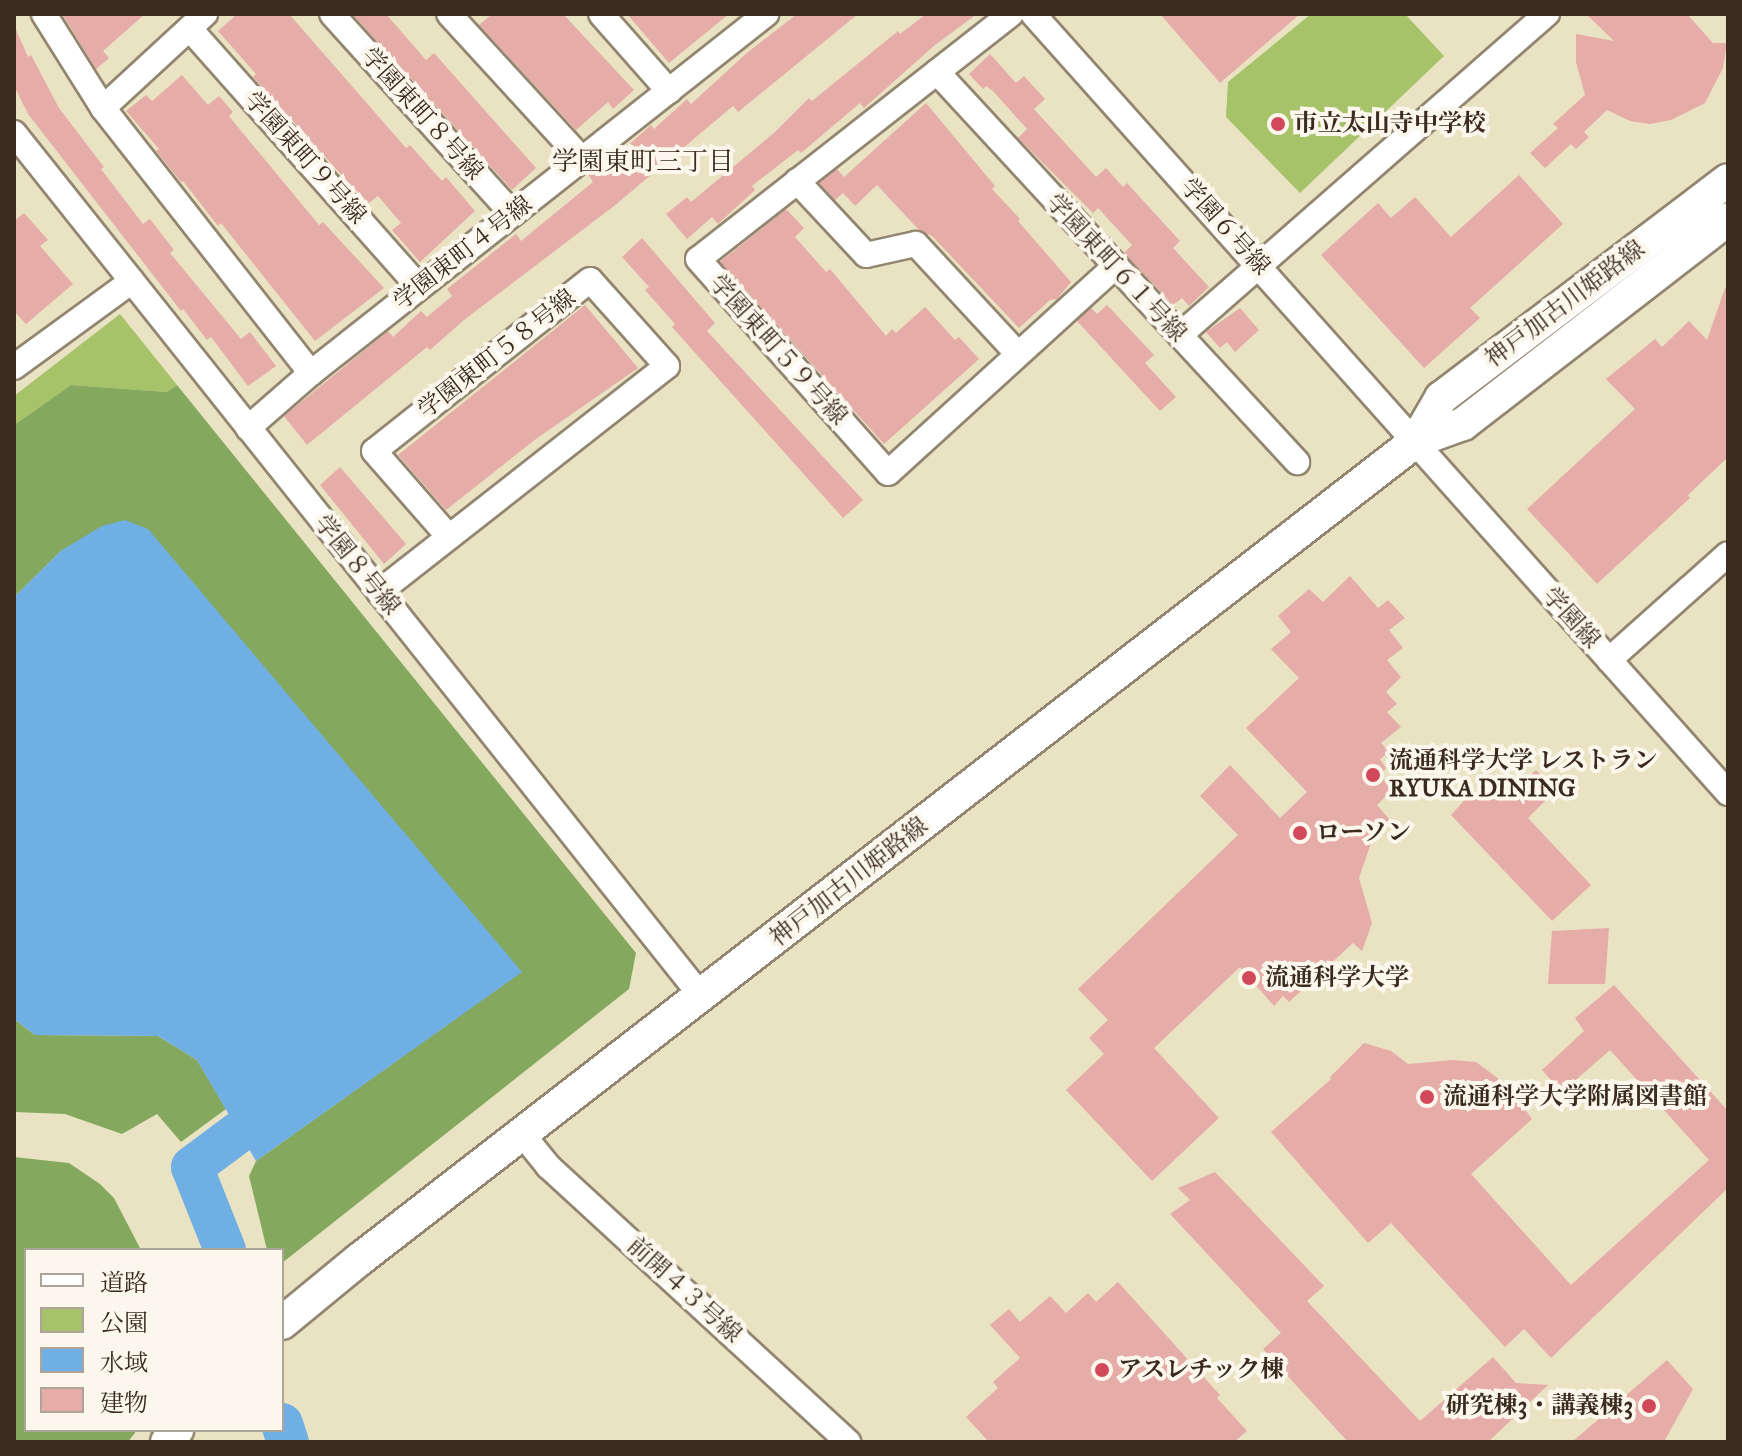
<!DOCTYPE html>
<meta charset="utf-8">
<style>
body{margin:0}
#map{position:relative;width:1742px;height:1456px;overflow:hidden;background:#eae3c3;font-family:"IM FELL Great Primer","Noto Serif JP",serif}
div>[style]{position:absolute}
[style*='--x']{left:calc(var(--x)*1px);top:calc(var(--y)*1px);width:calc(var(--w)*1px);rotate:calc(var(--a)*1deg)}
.green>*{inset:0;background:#a6c36a}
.forest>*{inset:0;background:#84a95e}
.water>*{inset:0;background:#70afe3}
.river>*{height:42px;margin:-21px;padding:0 21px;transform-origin:21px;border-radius:21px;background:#70afe3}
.building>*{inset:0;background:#e5aca8}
.roads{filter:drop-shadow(2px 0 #928670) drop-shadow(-2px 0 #928670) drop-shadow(0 2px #928670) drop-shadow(0 -2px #928670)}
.minor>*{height:24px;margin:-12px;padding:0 12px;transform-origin:12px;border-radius:12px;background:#fff}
.major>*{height:32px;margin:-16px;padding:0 16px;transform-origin:16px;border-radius:16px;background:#fff}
.dots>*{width:22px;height:22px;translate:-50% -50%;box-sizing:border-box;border:4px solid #fbf7ec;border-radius:50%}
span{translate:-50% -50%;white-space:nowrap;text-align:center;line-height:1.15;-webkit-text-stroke:8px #fbf7ec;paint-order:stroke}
.street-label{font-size:24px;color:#3b2a1e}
.poi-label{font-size:24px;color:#3b2a1e;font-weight:700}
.left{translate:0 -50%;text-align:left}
.right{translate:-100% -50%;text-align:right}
.neighbourhood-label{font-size:26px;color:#3b2a1e}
.frame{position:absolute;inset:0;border:16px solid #3b2a1e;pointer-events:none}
.legend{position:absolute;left:24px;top:1248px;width:260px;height:184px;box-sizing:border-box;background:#fbf7ec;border:2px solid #aea59a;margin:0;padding:10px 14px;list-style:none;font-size:24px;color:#3b2a1e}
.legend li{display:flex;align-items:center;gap:16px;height:40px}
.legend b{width:40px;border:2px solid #aea59a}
</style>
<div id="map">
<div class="green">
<div style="clip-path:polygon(1311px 14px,1405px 14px,1444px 56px,1300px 193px,1226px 117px,1228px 82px)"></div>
<div style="clip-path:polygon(120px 314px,177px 385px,167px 392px,71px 385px,14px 425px,14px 396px)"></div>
</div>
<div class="forest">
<div style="clip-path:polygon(71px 385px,167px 392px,177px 385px,636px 953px,629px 989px,282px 1263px,282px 1250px,267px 1250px,249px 1176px,256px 1161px,521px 972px,62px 550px,14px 597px,14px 425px)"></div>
<div style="clip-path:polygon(14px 1019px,35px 1035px,158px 1036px,197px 1060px,226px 1109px,181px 1142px,157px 1114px,122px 1134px,65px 1114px,14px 1112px)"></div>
<div style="clip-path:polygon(14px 1157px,69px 1163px,100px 1184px,114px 1198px,141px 1250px,26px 1250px,26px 1430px,137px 1430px,128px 1442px,14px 1442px)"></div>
</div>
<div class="water">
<div style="clip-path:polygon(125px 520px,148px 529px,522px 972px,256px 1161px,197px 1060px,158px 1036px,35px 1035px,14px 1019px,14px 597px,62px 550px,102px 526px)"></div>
</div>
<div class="river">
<div style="--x:225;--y:1250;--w:89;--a:-111.7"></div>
<div style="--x:192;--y:1167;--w:59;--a:-36.7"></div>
<div style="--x:282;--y:1424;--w:19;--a:72"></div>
</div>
<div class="building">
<div style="clip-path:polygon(62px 14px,145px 14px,103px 51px,109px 58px,96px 69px)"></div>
<div style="clip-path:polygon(237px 14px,289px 14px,406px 148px,410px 145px,442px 181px,446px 177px,475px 211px,420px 262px,392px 230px,401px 223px,378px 196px,369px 203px,347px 181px,253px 77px,256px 74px,218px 31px)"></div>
<div style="clip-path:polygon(352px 14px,386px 14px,426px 60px,434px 53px,536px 168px,512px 190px)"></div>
<div style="clip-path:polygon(492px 14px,563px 14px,634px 90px,613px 109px,608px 102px,576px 130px,479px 25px)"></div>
<div style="clip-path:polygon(627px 14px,729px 14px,669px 63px)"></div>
<div style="clip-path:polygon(797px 14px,858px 14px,738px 112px,733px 106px,614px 206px,464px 320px,430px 350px,427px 347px,307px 445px,284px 416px,388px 331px,393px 337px,421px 311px,427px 317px,452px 296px,447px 289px,516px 234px,521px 241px,593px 182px,588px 174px,611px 155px,614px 158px,651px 125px,654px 129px,687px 99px,691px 104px,748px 52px)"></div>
<div style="clip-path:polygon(926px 14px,977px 14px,935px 45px,864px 108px,860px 103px,801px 153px,798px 150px,752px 186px,755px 190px,718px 224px,712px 217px,687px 239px,666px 214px,687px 197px,691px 202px,775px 132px,809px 98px,812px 101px,898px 31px,900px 34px)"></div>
<div style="clip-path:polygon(1160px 14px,1300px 14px,1220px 83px)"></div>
<div style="clip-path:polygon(1586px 14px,1687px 14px,1713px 43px,1727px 43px,1723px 68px,1705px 103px,1671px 120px,1650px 124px,1630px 121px,1607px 110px,1584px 132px,1589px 137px,1576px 149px,1571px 144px,1545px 168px,1530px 153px,1558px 128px,1553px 124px,1585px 95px,1576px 62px,1576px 34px,1614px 41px)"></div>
<div style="clip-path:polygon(14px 25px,28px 57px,31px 55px,59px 108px,104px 167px,101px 169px,143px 224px,150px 219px,174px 250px,170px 253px,241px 339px,250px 332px,276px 366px,248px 386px,211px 337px,207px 340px,183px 309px,181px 311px,28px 114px,14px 86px)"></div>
<div style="clip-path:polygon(990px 54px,1016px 83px,1024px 76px,1045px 99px,1034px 109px,1096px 177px,1106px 168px,1123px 187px,1127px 183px,1180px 241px,1173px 248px,1209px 287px,1189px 306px,1182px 298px,1173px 305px,1124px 253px,1132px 245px,1098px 208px,1093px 213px,1018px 138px,1027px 129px,993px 91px,986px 86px,983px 89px,969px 74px)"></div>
<div style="clip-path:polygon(182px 75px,208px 105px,219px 96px,233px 112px,229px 116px,237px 126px,319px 225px,323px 222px,384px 288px,315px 341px,221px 223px,218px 226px,183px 181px,181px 182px,156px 151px,159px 149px,126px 111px,146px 95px,152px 101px)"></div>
<div style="clip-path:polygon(926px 103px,995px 186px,992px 189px,1020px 219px,1018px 221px,1071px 282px,1057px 299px,1050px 300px,1019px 328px,932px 236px,919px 230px,877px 185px,855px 206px,843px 193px,835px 200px,819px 183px,837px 169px,844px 177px)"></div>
<div style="clip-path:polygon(1519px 175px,1563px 224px,1470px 308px,1480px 318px,1424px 368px,1321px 255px,1378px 203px,1391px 218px,1415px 197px,1451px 237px)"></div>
<div style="clip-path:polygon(786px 209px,804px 228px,795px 237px,826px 272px,830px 269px,886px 336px,892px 329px,896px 333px,925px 307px,955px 340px,959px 337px,979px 359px,884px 444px,720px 262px)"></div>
<div style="clip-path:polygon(24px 213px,48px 240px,40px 246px,73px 284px,26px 324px,14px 311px,14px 221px)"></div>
<div style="clip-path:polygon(642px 238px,715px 323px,707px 331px,863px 500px,843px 518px,672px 327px,675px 324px,645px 290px,649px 287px,622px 257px)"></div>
<div style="clip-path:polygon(1725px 288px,1728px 289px,1728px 457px,1688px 495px,1690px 498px,1597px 584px,1527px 509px,1635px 409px,1606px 379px,1655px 339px,1662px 347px,1689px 321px,1707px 340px)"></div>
<div style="clip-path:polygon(585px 305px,638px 368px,536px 439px,446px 510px,398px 455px)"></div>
<div style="clip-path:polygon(1107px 305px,1154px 355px,1145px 363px,1176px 397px,1160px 411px,1077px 321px,1091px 308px,1097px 314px)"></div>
<div style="clip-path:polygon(1240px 308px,1259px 330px,1235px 352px,1227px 342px,1220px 348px,1206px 332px)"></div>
<div style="clip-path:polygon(340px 467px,406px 544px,384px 564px,320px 485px)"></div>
<div style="clip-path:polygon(1350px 576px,1378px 608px,1388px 600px,1405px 618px,1389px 630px,1403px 648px,1387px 660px,1401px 677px,1386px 692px,1397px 704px,1387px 712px,1401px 727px,1381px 743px,1390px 752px,1380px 759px,1386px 768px,1381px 776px,1391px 791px,1377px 805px,1390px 820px,1374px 834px,1359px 878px,1372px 923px,1362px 951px,1353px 943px,1289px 1002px,1283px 996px,1274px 1006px,1240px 967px,1154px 1048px,1219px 1118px,1152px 1181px,1066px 1090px,1104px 1054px,1089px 1038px,1108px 1020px,1078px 989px,1238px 835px,1200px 796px,1230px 765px,1280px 818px,1307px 792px,1246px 728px,1299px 678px,1271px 649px,1291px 632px,1278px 616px,1309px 589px,1323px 602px)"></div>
<div style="clip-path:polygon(1536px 770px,1555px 791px,1528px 818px,1591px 885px,1552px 921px,1451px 815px,1472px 792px,1506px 798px)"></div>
<div style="clip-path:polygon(1609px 928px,1605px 984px,1548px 984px,1552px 931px)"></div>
<div style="clip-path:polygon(1614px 985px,1728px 1111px,1728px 1188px,1551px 1358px,1524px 1329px,1505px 1347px,1391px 1223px,1368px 1243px,1271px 1132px,1331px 1079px,1330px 1077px,1364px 1043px,1391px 1051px,1408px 1064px,1453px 1060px,1476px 1062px,1507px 1085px,1532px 1119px,1471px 1174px,1571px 1285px,1709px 1160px,1610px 1050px,1562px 1092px,1542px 1070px,1584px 1031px,1575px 1018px)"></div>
<div style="clip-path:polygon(1215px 1172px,1324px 1286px,1307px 1301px,1420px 1421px,1493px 1357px,1516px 1383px,1548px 1385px,1488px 1442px,1348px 1442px,1263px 1349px,1281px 1333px,1170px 1214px,1190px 1200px,1178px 1188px)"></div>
<div style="clip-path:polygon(1118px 1282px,1220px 1395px,1217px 1398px,1247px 1431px,1234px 1442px,989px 1442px,966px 1417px,998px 1388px,993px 1382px,1020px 1358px,990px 1325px,1009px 1309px,1020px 1322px,1050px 1296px,1066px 1313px,1088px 1293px,1096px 1302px)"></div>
<div style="clip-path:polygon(1667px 1360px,1693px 1389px,1664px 1442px,1572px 1442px)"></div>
</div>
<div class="roads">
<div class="minor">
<div style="--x:44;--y:14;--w:111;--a:57.9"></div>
<div style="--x:103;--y:108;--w:337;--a:51.9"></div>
<div style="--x:311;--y:373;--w:580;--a:-38.27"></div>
<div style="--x:332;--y:14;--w:268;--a:47.9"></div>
<div style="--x:449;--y:14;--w:197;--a:47.5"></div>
<div style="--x:601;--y:14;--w:103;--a:48.6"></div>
<div style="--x:1011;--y:14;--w:397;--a:141.9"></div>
<div style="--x:698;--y:259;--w:286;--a:48.4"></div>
<div style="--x:888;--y:473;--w:306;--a:-42.3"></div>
<div style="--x:1033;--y:14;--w:1044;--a:48.26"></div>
<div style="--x:190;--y:29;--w:345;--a:48.4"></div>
<div style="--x:937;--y:72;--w:531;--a:47.29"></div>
<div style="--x:103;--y:108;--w:139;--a:-42.7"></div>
<div style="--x:14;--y:133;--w:1104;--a:51.47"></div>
<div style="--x:797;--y:181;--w:101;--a:47"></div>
<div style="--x:866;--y:255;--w:51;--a:-12.4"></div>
<div style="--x:916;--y:244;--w:150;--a:47.2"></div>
<div style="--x:1180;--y:335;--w:488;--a:-41.2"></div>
<div style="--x:14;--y:367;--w:146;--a:-36.1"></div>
<div style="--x:248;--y:428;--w:84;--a:-41.1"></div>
<div style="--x:379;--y:592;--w:366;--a:-38.1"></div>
<div style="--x:667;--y:366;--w:115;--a:-131.8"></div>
<div style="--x:590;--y:280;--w:275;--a:141.6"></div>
<div style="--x:374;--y:451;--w:114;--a:48.9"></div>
<div style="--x:1609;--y:660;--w:159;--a:-41.7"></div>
<div style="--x:523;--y:1135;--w:40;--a:51"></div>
<div style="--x:548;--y:1166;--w:408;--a:42.6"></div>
</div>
<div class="major">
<div style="--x:1416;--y:441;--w:50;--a:-59.8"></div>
<div style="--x:1441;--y:398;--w:360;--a:-37.2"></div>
<div style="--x:282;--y:1323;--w:101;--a:-39.4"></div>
<div style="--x:360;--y:1259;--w:1336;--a:-37.76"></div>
<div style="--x:1416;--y:441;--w:50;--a:-19.9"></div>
<div style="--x:1463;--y:424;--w:335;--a:-37.7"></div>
<div style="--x:167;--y:1442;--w:16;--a:-50"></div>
</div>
</div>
<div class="dots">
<div style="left:1278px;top:124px;background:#d1495b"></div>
<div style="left:1373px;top:775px;background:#d1495b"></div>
<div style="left:1300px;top:833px;background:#d1495b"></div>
<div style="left:1249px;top:978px;background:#d1495b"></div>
<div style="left:1427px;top:1097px;background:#d1495b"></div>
<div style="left:1102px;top:1370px;background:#d1495b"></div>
<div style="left:1649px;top:1406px;background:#d1495b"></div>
</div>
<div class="street-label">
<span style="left:422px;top:114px;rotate:48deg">学園東町８号線</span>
<span style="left:305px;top:158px;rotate:48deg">学園東町９号線</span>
<span style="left:1225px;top:227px;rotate:48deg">学園６号線</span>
<span style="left:463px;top:253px;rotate:-38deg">学園東町４号線</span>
<span style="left:1116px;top:268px;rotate:47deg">学園東町６１号線</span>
<span style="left:1565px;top:304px;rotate:-37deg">神戸加古川姫路線</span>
<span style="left:778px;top:350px;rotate:48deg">学園東町５９号線</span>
<span style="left:497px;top:354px;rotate:-38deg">学園東町５８号線</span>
<span style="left:357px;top:565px;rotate:51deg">学園８号線</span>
<span style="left:1571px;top:618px;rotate:48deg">学園線</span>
<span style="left:849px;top:882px;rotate:-38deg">神戸加古川姫路線</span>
<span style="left:684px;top:1290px;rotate:42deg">前開４３号線</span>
</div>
<div class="poi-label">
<span class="left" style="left:1294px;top:124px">市立太山寺中学校</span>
<span class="left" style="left:1389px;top:775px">流通科学大学 レストラン<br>RYUKA DINING</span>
<span class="left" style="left:1316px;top:833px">ローソン</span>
<span class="left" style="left:1265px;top:978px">流通科学大学</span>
<span class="left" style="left:1443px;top:1097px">流通科学大学附属図書館</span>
<span class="left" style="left:1118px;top:1370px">アスレチック棟</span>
<span class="right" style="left:1633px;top:1406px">研究棟3・講義棟3</span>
</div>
<div class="neighbourhood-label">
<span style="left:643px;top:162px">学園東町三丁目</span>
</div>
<div class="frame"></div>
<ul class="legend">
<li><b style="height:10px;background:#fff"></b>道路</li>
<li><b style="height:22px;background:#a6c36a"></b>公園</li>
<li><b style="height:22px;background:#70afe3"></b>水域</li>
<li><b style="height:22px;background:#e5aca8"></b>建物</li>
</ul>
</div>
